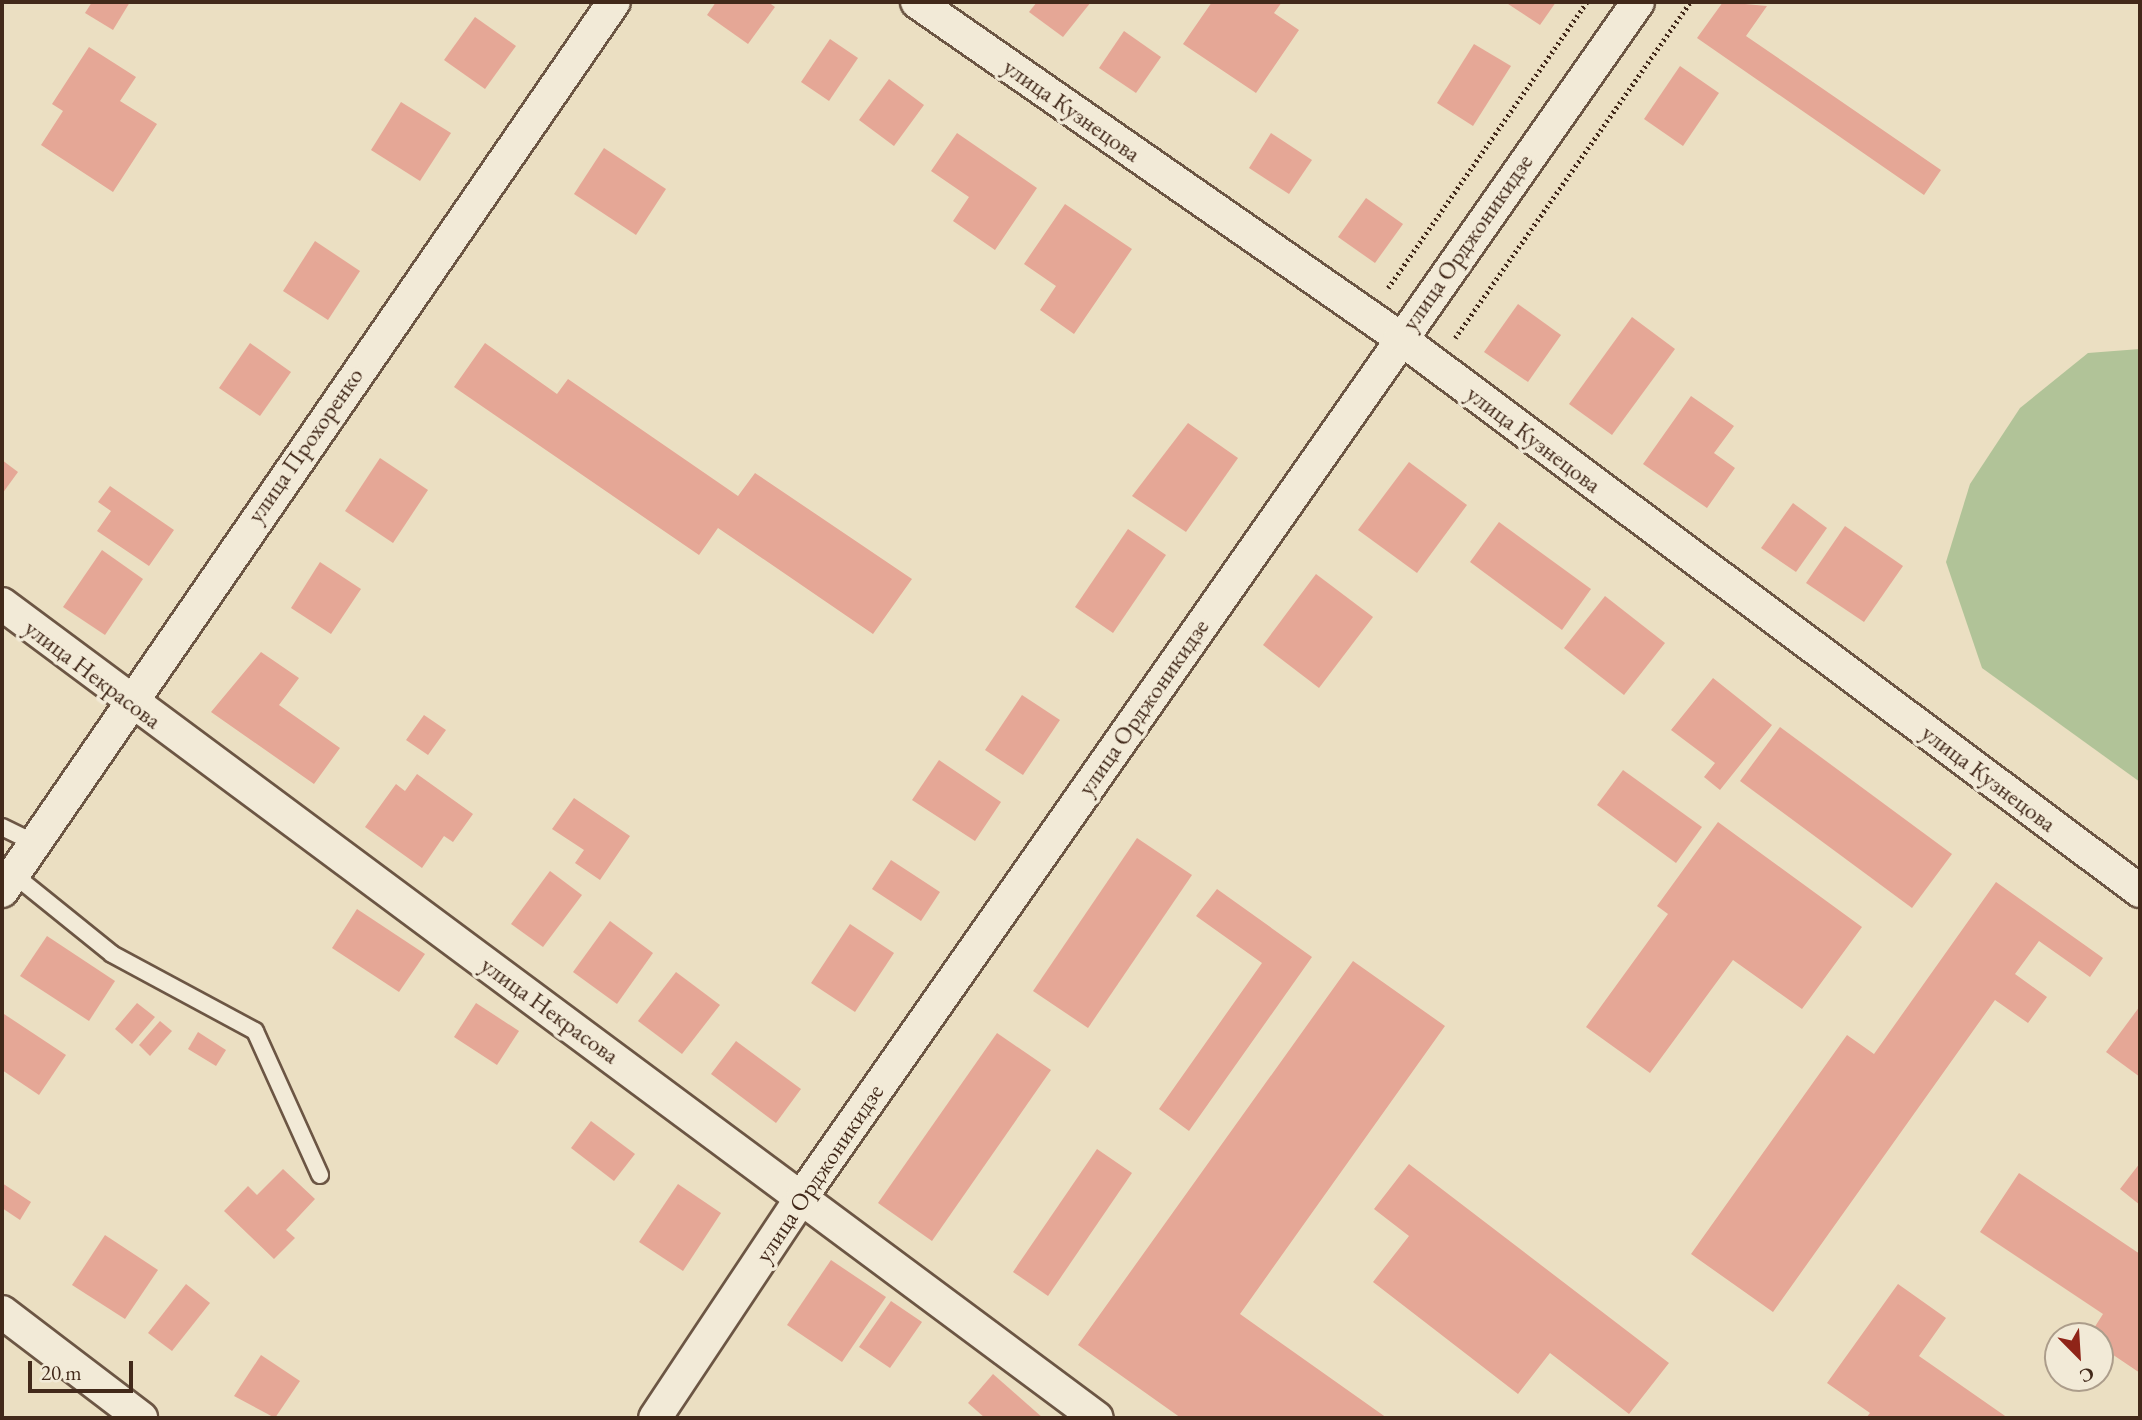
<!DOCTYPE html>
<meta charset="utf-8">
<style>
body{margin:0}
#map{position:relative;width:2142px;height:1420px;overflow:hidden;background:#ebdfc2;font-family:"EB Garamond",serif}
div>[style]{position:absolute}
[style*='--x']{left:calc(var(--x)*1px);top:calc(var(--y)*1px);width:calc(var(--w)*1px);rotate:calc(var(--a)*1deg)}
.green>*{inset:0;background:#b1c398}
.building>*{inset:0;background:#e5a796}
.path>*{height:4.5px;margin-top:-2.25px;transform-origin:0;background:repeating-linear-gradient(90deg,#42291a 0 2px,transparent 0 5.5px)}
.roads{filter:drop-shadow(2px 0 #6c5644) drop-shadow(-2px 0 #6c5644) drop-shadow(0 2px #6c5644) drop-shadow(0 -2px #6c5644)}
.lane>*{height:16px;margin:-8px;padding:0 8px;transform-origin:8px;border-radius:8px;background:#f2ead7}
.street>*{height:32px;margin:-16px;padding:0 16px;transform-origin:16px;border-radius:16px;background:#f2ead7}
span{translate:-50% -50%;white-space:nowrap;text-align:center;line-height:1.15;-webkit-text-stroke:7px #f2ead7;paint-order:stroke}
.street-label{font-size:24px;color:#42291a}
.frame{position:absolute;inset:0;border:4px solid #42291a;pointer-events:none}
.north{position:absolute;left:2044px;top:1322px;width:70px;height:70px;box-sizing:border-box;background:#f2ead7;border:2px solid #ac9d8b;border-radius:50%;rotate:156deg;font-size:19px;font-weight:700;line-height:28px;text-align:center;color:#42291a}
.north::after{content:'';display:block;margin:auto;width:24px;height:32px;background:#8f2418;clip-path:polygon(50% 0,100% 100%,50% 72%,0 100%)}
.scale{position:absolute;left:28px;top:1361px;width:105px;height:32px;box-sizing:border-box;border:4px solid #42291a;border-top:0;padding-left:9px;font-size:21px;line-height:24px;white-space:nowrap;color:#42291a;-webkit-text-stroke:5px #f2ead7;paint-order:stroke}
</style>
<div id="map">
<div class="green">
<div style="clip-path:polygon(2140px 349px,2140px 782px,1982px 668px,1946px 562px,1970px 484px,2020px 408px,2088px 353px)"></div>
</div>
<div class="building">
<div style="clip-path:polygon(92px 2px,130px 2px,113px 30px,85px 13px)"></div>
<div style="clip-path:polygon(716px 2px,768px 2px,775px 7px,748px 44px,707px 15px)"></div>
<div style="clip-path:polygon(1037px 2px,1091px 2px,1063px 37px,1029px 12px)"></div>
<div style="clip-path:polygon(1212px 2px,1282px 2px,1274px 13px,1299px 30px,1256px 93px,1183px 44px)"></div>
<div style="clip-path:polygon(1505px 2px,1556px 2px,1540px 25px)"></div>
<div style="clip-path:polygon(1723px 2px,1767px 6px,1746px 36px,1941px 170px,1924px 195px,1697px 38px)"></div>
<div style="clip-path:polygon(475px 17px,516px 46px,485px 89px,444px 60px)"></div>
<div style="clip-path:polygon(1124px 31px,1161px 57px,1136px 93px,1099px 68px)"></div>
<div style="clip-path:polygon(830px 39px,858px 58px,829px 101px,801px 82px)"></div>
<div style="clip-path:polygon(1474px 44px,1511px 66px,1473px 126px,1437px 103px)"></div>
<div style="clip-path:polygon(89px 47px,136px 77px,120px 101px,157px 124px,113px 192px,41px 145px,63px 111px,52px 104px)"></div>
<div style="clip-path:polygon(1680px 66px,1719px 93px,1683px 146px,1644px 119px)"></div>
<div style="clip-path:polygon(889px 79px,924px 105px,894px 146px,859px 120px)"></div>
<div style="clip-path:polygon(401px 102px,451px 133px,420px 181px,371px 150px)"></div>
<div style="clip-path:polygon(957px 133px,1037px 188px,995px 250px,953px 221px,969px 197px,931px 171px)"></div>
<div style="clip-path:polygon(1271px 133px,1312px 160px,1289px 194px,1249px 168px)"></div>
<div style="clip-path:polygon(604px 148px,666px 189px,636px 235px,574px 194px)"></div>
<div style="clip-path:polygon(1366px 198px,1403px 224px,1375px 263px,1338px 237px)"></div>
<div style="clip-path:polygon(1065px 204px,1132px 249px,1074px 334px,1040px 310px,1056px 286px,1024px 264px)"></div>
<div style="clip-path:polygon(315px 241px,360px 271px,328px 320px,283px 291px)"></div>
<div style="clip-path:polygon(1518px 304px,1561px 335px,1528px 382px,1484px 352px)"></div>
<div style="clip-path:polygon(1632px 317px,1675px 349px,1612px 435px,1569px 404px)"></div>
<div style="clip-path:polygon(250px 343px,291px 372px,260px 416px,219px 388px)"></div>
<div style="clip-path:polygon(485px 343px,557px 394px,568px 379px,738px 496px,755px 473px,912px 579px,873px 634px,718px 528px,699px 555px,454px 387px)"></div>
<div style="clip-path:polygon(1691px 396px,1734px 426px,1714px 453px,1735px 468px,1707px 508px,1643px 464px)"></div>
<div style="clip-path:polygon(1188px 423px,1238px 458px,1186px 532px,1132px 496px)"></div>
<div style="clip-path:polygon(380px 458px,428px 490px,393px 543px,345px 511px)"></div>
<div style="clip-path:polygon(2px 460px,18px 472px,2px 494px)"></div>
<div style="clip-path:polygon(1409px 462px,1467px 505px,1417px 573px,1358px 530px)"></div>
<div style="clip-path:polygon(110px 486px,174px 530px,149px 566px,97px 531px,111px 511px,98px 502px)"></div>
<div style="clip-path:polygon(1793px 503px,1827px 528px,1796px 572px,1761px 548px)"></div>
<div style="clip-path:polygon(1499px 522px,1591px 589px,1562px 630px,1470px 562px)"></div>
<div style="clip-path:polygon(1845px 526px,1903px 566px,1864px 622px,1806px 583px)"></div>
<div style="clip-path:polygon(1128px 529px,1166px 555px,1113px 633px,1075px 607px)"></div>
<div style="clip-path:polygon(102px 550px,143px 579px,105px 635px,63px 607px)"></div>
<div style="clip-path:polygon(320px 562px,361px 589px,331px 634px,291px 608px)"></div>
<div style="clip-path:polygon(1316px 574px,1373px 617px,1319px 688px,1263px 645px)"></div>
<div style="clip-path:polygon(1605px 596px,1665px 643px,1624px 695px,1564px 648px)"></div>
<div style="clip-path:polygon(261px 652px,299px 678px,279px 705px,340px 748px,314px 784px,211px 712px)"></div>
<div style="clip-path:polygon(1713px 678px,1772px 725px,1720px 790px,1704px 777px,1715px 763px,1671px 730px)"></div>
<div style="clip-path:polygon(1022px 695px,1060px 720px,1023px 775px,985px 750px)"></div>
<div style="clip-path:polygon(424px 715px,446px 730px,428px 755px,406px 740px)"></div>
<div style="clip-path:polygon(1780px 727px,1952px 854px,1912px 908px,1740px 781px)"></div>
<div style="clip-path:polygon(939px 760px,1001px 802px,975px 841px,912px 800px)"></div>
<div style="clip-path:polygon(1623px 770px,1702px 827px,1676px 863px,1597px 805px)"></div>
<div style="clip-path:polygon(417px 774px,473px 814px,453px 842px,444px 836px,422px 868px,365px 827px,396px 784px,405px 791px)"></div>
<div style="clip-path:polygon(574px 798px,630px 836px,600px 880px,575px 863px,584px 850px,552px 829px)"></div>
<div style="clip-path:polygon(1718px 822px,1862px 927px,1802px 1009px,1733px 960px,1650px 1073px,1586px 1027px,1668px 914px,1657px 906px)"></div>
<div style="clip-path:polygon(1137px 838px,1192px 875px,1088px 1028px,1033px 991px)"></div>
<div style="clip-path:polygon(891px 860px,940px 892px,921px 921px,872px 889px)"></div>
<div style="clip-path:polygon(550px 871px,582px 895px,543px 947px,511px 924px)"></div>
<div style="clip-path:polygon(1996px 882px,2103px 958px,2090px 977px,2039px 941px,2015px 974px,2047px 997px,2028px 1023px,1995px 1000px,1773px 1312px,1691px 1254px,1847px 1035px,1874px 1054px)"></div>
<div style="clip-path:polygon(1217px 889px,1312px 957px,1189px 1131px,1159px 1109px,1262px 963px,1196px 916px)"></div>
<div style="clip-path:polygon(357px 909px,425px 954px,399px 992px,332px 948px)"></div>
<div style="clip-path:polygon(610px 921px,653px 953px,617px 1004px,573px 972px)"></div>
<div style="clip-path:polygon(850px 924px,894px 953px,855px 1012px,811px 983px)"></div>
<div style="clip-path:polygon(47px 936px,115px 981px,89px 1021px,20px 976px)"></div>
<div style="clip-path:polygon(1353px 961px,1445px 1026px,1240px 1314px,1387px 1418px,1181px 1418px,1078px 1345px)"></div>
<div style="clip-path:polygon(676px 972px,720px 1005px,682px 1054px,638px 1021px)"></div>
<div style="clip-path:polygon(137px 1003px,155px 1017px,132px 1044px,115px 1029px)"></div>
<div style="clip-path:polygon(476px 1003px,519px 1031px,497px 1065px,454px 1037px)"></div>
<div style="clip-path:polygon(2140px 1006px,2140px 1077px,2106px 1052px)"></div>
<div style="clip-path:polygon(4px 1014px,66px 1055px,39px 1095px,2px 1070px)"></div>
<div style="clip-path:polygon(160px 1021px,172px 1031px,150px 1056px,139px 1045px)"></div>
<div style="clip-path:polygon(198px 1032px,226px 1050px,216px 1066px,188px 1049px)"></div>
<div style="clip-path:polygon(997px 1033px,1051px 1070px,932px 1241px,878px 1203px)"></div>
<div style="clip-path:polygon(736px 1041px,801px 1089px,776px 1123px,711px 1074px)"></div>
<div style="clip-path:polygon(591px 1121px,635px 1154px,614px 1181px,571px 1148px)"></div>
<div style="clip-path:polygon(1097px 1149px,1132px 1173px,1048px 1296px,1013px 1272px)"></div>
<div style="clip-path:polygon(2140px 1163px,2140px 1205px,2120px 1189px)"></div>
<div style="clip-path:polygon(1409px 1164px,1669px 1363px,1629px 1414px,1550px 1353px,1518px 1394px,1373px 1282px,1409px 1236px,1374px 1209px)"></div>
<div style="clip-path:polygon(283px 1169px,315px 1199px,286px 1230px,295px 1238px,274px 1259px,224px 1211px,248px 1186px,257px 1195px)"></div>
<div style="clip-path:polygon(2019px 1173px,2140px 1254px,2140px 1373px,2100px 1346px,2100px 1336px,2089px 1336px,2103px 1314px,1980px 1232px)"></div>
<div style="clip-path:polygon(2px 1183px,31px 1202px,20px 1220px,2px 1208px)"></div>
<div style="clip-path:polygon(678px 1184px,721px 1213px,683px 1271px,639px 1242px)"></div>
<div style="clip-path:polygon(105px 1235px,158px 1270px,125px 1319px,72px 1285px)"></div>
<div style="clip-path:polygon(831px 1260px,886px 1297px,842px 1362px,787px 1325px)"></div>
<div style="clip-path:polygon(186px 1284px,210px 1303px,172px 1351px,148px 1333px)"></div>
<div style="clip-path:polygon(1898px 1284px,1946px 1318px,1919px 1356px,2008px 1418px,1866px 1418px,1870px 1413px,1827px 1383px)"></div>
<div style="clip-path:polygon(891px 1301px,922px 1322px,890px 1368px,859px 1347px)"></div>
<div style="clip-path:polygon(261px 1355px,300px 1381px,275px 1418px,234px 1396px)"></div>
<div style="clip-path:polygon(993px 1374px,1043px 1418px,985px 1418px,968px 1403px)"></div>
</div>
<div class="path">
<div style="--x:1388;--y:288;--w:348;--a:-55.2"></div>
<div style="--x:1455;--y:338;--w:410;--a:-55"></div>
</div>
<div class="roads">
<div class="lane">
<div style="--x:2;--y:827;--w:37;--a:26"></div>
<div style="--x:13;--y:874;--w:127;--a:38.9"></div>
<div style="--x:112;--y:954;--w:162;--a:28.3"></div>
<div style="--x:255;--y:1031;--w:158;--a:65.7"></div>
</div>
<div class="street">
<div style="--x:917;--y:2;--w:588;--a:34.82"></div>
<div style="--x:1400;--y:338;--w:924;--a:36.77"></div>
<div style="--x:2;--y:604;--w:1364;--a:36.63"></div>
<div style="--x:2;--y:891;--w:1079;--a:-55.46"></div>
<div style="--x:2;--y:1312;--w:175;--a:37.3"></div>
<div style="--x:655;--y:1418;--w:268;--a:-56.4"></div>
<div style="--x:803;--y:1195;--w:1456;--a:-55.01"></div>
</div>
</div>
<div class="street-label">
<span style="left:1072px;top:110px;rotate:35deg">улица Кузнецова</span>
<span style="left:1467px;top:242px;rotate:-55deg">улица Орджоникидзе</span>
<span style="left:1534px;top:439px;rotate:37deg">улица Кузнецова</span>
<span style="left:305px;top:445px;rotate:-55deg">улица Прохоренко</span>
<span style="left:93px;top:674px;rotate:37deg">улица Некрасова</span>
<span style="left:1143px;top:707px;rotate:-55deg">улица Орджоникидзе</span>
<span style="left:1989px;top:778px;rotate:37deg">улица Кузнецова</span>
<span style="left:550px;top:1010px;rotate:36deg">улица Некрасова</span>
<span style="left:819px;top:1173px;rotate:-56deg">улица Орджоникидзе</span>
</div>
<div class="frame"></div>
<div class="north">С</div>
<div class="scale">20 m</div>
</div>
